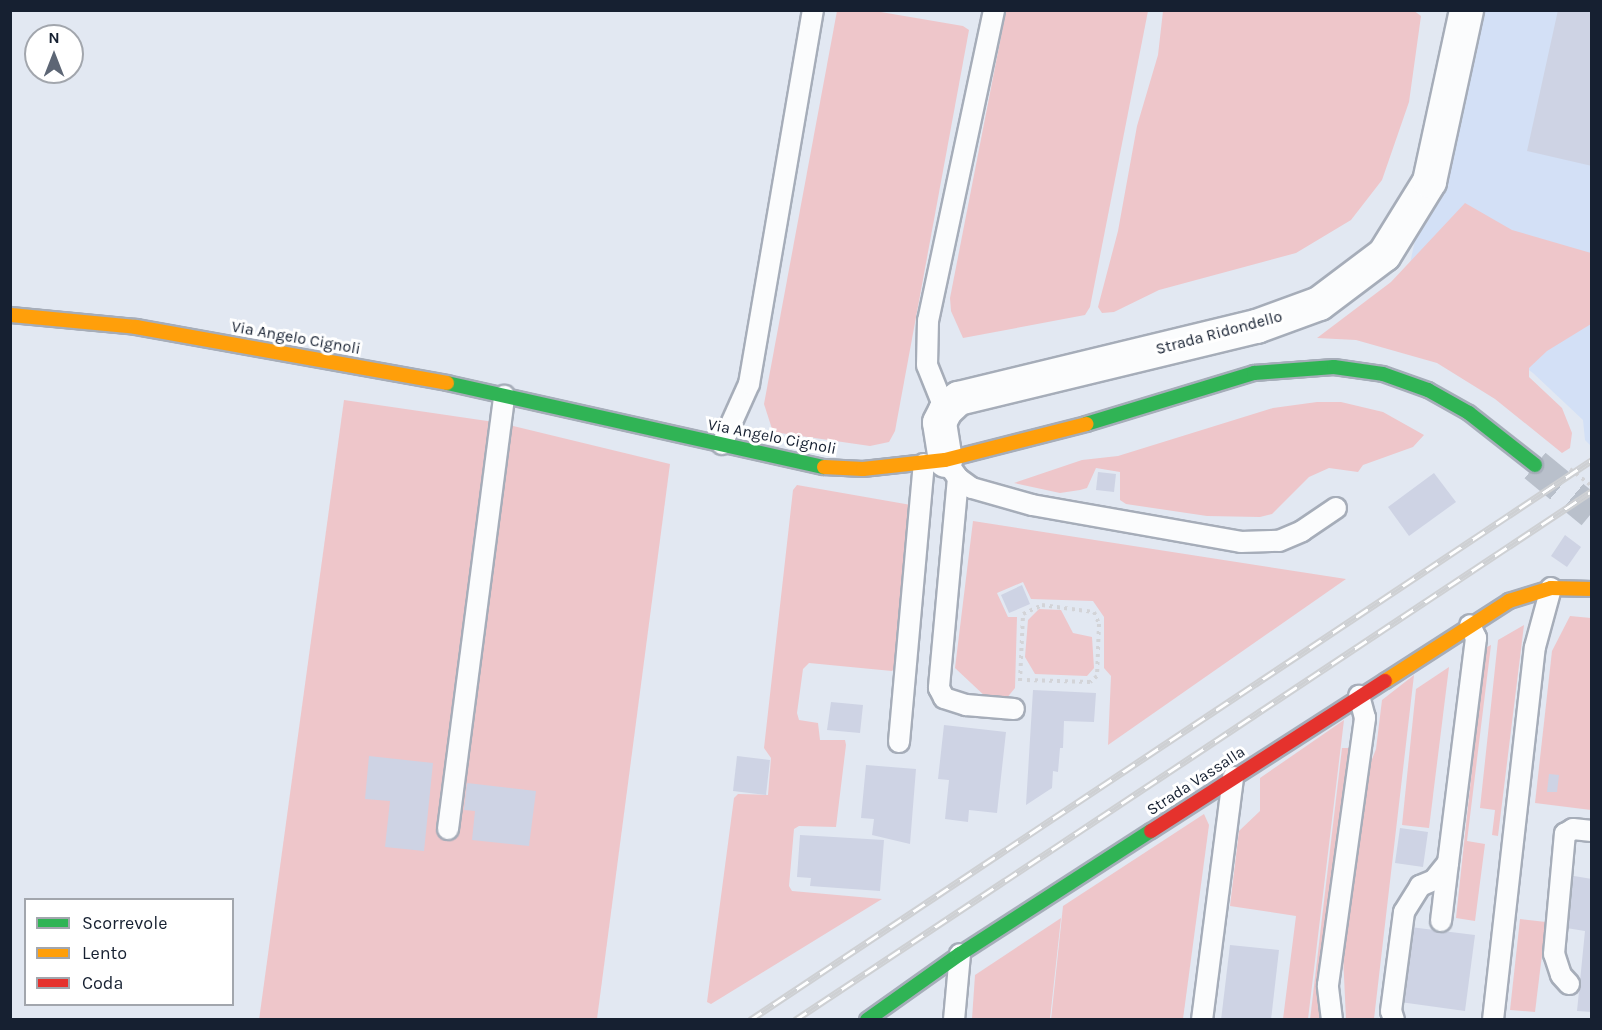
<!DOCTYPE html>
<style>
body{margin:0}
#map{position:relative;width:1602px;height:1030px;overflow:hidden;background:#e2e8f2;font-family:Karla,sans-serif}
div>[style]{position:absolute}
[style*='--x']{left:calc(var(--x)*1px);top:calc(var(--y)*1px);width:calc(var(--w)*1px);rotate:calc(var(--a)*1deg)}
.built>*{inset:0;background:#d3e0f6}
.green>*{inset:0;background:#eec6ca}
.building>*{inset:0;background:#ced3e4}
.secondary-tunnel>*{height:33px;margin-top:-16.5px;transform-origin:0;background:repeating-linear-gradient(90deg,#b9c0cb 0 33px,transparent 0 49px)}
.path>*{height:4px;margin-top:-2px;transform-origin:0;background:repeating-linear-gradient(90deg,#d3d4d8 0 3px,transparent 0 7.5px)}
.roads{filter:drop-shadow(2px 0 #a6adb9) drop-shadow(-2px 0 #a6adb9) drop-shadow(0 2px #a6adb9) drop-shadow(0 -2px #a6adb9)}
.lane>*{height:20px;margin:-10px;padding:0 10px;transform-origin:10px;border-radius:10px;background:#fbfcfd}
.street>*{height:33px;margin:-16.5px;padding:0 16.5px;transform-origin:16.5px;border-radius:16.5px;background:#fbfcfd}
.fast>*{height:14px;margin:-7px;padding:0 7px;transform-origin:7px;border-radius:7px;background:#30b455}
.slow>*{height:14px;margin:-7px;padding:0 7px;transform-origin:7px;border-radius:7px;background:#ff9f0a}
.jam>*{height:14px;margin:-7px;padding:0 7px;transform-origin:7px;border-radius:7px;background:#e5322d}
.rail>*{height:7px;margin-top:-3.5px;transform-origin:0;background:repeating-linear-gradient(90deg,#fff 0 14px,#ced0d3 0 28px);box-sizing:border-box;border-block:2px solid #ced0d3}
span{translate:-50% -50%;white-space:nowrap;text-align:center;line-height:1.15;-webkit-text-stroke:6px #fff;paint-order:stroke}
.street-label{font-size:16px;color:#162031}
.frame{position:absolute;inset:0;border:12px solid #162031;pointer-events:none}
.legend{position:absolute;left:24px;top:898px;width:210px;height:108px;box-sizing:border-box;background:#fff;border:2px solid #a2a6ad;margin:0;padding:8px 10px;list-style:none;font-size:18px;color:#162031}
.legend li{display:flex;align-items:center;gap:12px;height:30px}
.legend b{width:30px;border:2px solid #a2a6ad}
.north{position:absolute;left:24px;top:24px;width:60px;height:60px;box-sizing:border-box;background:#fff;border:2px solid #a2a6ad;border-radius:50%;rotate:0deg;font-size:16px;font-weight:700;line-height:24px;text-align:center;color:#162031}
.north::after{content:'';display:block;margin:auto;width:21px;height:27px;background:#5d6675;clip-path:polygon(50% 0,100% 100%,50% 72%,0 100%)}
</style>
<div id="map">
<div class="built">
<div style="clip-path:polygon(1466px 11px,1591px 11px,1591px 446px,1585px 440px,1583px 420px,1533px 373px,1406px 281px)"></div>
</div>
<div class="green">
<div style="clip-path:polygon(1413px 10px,1421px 16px,1409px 102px,1382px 180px,1351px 220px,1296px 253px,1159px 290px,1114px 312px,1102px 313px,1098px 307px,1118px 231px,1137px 126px,1158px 55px,1163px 11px)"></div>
<div style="clip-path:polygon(837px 11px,875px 11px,963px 26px,969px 30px,895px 431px,889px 442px,870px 446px,773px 432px,764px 404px)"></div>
<div style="clip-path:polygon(1006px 11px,1148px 11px,1090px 307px,1085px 315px,963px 338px,951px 311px,950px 298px)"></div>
<div style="clip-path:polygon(1465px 203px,1512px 230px,1591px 253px,1591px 324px,1547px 351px,1529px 368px,1529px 377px,1562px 408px,1572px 433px,1570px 448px,1562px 453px,1495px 399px,1437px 363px,1356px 340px,1317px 338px,1391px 282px)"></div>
<div style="clip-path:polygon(344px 400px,501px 423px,670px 464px,597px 1019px,259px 1020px)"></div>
<div style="clip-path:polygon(1317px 402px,1341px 402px,1383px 412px,1424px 435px,1413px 447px,1363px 465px,1358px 472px,1329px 468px,1309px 477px,1272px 514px,1260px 517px,1207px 516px,1126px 504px,1120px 500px,1120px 472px,1096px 468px,1087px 488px,1080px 490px,1060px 493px,1014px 483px,1082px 460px,1118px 456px,1273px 408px)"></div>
<div style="clip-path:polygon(797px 485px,911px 505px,897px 666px,892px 671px,809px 663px,803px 669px,797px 713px,799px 720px,818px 723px,820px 740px,845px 740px,846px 745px,836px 827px,799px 826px,794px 829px,789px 886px,792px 891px,882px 899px,711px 1004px,707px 1002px,734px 798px,738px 794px,768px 795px,771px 758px,764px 748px,793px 490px)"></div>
<div style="clip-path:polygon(973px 521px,1346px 579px,1108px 745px,1111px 676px,1104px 668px,1104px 617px,1093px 601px,1031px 599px,1023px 582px,997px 593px,1008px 617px,1017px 617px,1015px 688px,1006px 699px,987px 698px,955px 668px)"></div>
<div style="clip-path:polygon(1039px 609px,1061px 610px,1073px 633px,1092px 637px,1094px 668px,1087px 676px,1035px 674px,1025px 657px,1028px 620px)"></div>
<div style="clip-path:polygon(1570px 616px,1591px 618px,1591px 810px,1535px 803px,1552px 651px)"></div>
<div style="clip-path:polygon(1524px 625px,1498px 836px,1492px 835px,1495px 810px,1480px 808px,1498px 640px)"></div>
<div style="clip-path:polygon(1491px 645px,1467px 841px,1485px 844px,1475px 921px,1456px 918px,1485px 648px)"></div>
<div style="clip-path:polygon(1449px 667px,1429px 828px,1402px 825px,1416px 689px)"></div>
<div style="clip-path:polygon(1414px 675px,1374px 1019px,1346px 1020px,1343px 955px,1366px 775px,1376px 749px,1382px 700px)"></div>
<div style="clip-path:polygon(1344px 720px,1308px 1019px,1283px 1019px,1296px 916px,1230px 906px,1239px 831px,1260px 811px,1260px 778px)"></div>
<div style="clip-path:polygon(1342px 748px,1351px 748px,1325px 1019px,1310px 1020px)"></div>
<div style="clip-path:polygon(1204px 814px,1209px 825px,1183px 1019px,1051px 1020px,1063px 906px)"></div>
<div style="clip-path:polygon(1061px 918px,1050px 1019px,972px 1019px,975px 975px)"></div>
<div style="clip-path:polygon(1520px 919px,1546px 922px,1535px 1012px,1510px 1010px)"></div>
</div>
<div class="building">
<div style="clip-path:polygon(1558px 10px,1592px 10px,1592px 166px,1527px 151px)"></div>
<div style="clip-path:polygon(1098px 472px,1116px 474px,1114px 492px,1096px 490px)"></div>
<div style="clip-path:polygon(1434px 473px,1456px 502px,1409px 536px,1388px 507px)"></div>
<div style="clip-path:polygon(1565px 535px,1581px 547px,1567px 567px,1551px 556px)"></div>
<div style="clip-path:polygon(1022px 585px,1030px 604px,1009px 613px,1001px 595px)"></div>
<div style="clip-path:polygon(1033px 690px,1096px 693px,1094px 722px,1064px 721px,1063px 748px,1060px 748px,1058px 772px,1053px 771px,1052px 788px,1026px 805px)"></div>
<div style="clip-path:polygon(831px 702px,863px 705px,860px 733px,827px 730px)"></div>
<div style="clip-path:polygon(944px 725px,1006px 732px,997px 813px,969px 810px,968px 822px,945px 819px,949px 780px,938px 779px)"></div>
<div style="clip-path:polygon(369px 756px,433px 763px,424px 851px,385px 847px,390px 801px,365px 799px)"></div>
<div style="clip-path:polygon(737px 756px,770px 760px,766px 795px,733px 791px)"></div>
<div style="clip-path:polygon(866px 765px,916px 769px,910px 844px,872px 835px,874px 819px,861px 818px)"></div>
<div style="clip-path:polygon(1549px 774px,1559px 775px,1557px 792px,1547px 792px)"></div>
<div style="clip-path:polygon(467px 783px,536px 791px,529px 846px,472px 840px,475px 811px,464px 810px)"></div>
<div style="clip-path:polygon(1400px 828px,1428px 832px,1423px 867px,1395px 863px)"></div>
<div style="clip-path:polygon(800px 835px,884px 840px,880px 891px,810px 886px,811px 878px,797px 877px)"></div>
<div style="clip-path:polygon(1568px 875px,1592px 879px,1592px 1012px,1577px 1011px,1585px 931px,1560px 927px)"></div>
<div style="clip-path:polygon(1410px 927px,1475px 935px,1465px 1011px,1400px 1002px)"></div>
<div style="clip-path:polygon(1230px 945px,1279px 950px,1271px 1020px,1221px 1020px)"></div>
</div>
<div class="secondary-tunnel">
<div style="--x:1535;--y:465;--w:74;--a:39.5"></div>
</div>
<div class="path">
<div style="--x:1570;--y:469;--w:28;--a:38"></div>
<div style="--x:1020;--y:681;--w:67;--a:-87.4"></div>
<div style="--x:1023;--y:614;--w:21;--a:-25"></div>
<div style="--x:1042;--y:605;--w:52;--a:7.7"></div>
<div style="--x:1094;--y:612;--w:13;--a:67"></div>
<div style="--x:1099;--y:624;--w:52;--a:92.2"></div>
<div style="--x:1097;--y:676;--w:9;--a:139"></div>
<div style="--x:1090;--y:682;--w:64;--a:-178.2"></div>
</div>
<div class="roads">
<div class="lane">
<div style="--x:945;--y:410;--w:48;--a:-111.8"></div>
<div style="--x:927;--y:365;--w:44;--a:-88.7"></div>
<div style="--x:928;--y:321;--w:318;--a:-78"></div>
<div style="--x:722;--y:444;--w:66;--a:-65.8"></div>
<div style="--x:749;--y:384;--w:379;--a:-80.3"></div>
<div style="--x:945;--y:460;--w:22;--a:54"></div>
<div style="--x:958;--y:478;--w:17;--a:36"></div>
<div style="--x:972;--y:488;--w:62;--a:15.8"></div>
<div style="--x:1032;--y:505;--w:212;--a:10"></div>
<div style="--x:1241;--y:542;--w:38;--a:-2"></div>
<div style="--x:1279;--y:541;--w:25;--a:-23"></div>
<div style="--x:1302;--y:531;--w:41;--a:-34.1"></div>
<div style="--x:958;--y:478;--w:211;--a:95.2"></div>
<div style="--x:939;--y:688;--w:11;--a:63"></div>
<div style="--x:944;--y:698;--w:23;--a:18"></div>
<div style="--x:966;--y:705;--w:48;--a:4.8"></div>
<div style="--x:899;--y:742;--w:279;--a:-84.9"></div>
<div style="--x:448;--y:829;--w:437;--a:-82.6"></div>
<div style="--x:1441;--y:921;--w:58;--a:-83.1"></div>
<div style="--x:1569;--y:984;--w:12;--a:-132"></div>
<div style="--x:1561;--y:975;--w:22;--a:-108"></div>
<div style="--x:1554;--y:954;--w:121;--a:-84.8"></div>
<div style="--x:1565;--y:834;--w:9;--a:-32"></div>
<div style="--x:1573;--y:829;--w:19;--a:6"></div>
<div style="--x:954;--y:1020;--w:66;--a:-84.8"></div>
<div style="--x:1202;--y:1020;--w:245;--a:-82.7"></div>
<div style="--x:1332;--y:1020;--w:35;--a:-97"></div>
<div style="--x:1328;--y:985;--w:270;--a:-82.1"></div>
<div style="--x:1365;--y:718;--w:23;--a:-105"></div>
<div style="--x:1394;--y:1020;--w:9;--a:-108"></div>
<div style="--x:1391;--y:1011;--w:100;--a:-82.5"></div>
<div style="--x:1404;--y:912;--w:31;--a:-58"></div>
<div style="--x:1420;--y:886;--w:15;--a:-23"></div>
<div style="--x:1434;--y:880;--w:22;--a:-51"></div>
<div style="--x:1448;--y:863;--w:227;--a:-82.9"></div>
<div style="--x:1476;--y:638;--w:14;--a:-115"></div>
<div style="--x:1493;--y:1020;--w:375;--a:-83.6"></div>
<div style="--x:1535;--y:647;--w:61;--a:-74.8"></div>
</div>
<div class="street">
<div style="--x:945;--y:460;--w:38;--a:-99"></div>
<div style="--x:939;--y:422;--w:13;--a:-63"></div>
<div style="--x:945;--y:410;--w:18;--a:-43"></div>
<div style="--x:958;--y:398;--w:307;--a:-13.6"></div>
<div style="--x:1256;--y:326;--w:67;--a:-20.1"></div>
<div style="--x:1319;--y:303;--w:81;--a:-37"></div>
<div style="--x:1384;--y:254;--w:86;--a:-58.3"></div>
<div style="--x:1429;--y:181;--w:175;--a:-77.8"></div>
</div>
<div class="fast">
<div style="--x:447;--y:383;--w:386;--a:12.6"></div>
<div style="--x:1086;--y:424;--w:176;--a:-16.9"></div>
<div style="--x:1254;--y:373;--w:80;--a:-4.3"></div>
<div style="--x:1334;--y:367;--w:49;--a:8.1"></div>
<div style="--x:1383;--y:374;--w:48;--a:19.6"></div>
<div style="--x:1428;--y:390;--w:47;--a:29.3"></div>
<div style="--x:1469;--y:413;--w:84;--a:38.2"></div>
<div style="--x:867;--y:1020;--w:114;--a:-35.4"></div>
<div style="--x:960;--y:954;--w:227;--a:-32.8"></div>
</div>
<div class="slow">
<div style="--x:10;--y:315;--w:127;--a:5.4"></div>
<div style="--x:136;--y:327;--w:316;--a:10.2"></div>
<div style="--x:824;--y:467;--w:39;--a:3"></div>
<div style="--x:863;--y:469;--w:82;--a:-6.3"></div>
<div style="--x:945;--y:460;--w:146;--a:-14.3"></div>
<div style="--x:1385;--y:681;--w:148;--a:-32.8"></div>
<div style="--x:1509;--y:601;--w:44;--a:-17.2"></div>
<div style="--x:1551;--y:588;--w:41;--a:1.4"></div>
</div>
<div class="jam">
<div style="--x:1151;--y:831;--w:278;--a:-32.7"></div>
</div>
</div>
<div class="rail">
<div style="--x:750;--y:1020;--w:1011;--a:-33.63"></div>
<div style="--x:795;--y:1020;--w:957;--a:-33.57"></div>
</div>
<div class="street-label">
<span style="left:1219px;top:333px;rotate:-15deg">Strada Ridondello</span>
<span style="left:296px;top:338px;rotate:10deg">Via Angelo Cignoli</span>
<span style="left:772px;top:437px;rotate:11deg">Via Angelo Cignoli</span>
<span style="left:1196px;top:781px;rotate:-33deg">Strada Vassalla</span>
</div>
<div class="frame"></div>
<ul class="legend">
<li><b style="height:8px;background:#30b455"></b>Scorrevole</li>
<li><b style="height:8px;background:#ff9f0a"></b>Lento</li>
<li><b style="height:8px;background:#e5322d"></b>Coda</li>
</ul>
<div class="north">N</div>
</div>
